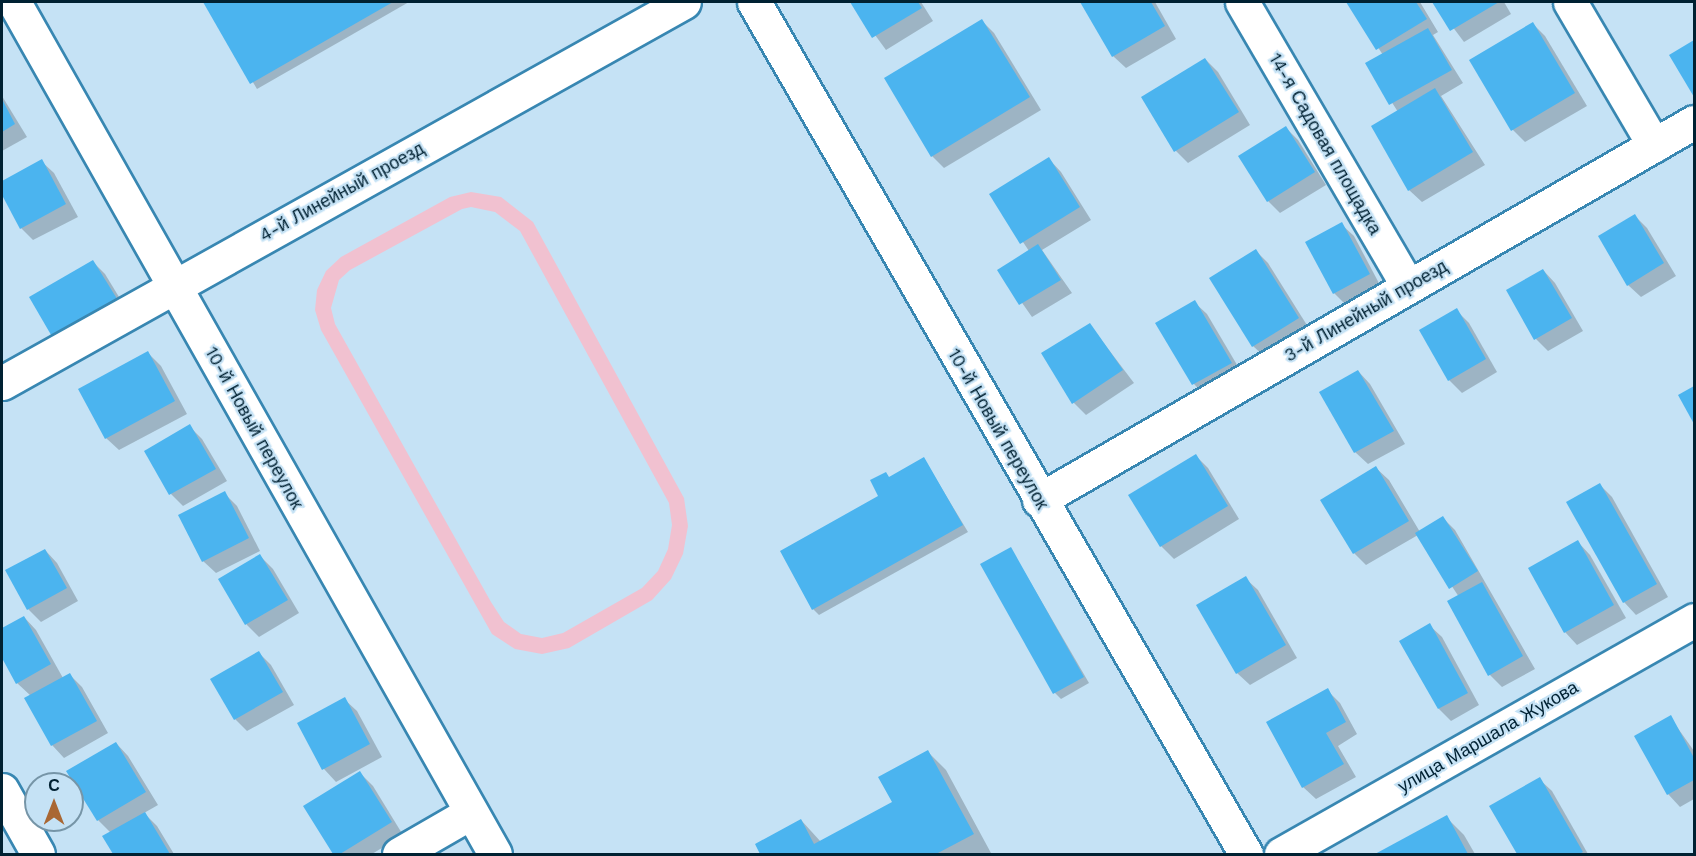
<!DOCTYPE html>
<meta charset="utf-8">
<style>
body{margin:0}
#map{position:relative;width:1696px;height:856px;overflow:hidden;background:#c5e2f5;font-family:"Work Sans",sans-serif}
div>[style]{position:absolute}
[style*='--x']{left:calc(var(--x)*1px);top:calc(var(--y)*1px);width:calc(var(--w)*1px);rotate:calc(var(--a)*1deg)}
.green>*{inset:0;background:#f1c1d0}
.shadow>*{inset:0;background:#0003}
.building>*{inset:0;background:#4bb4ef}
.roads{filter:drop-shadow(2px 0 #3887b2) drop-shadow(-2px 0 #3887b2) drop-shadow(0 2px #3887b2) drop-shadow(0 -2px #3887b2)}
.street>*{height:33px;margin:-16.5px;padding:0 16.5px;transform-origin:16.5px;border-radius:16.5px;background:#fff}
.secondary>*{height:33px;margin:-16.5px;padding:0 16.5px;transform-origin:16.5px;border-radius:16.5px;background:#fff}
span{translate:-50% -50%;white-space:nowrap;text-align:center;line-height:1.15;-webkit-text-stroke:4.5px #c5e2f5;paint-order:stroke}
.street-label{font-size:18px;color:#002132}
.frame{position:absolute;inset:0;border:3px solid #002132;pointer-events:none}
.north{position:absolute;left:24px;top:772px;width:60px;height:60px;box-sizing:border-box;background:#c5e2f5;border:2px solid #7695a7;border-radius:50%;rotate:0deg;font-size:16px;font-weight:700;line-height:24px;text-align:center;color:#002132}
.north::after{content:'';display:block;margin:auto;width:21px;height:27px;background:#a96733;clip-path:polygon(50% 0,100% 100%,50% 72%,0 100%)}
</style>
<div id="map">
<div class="green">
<div style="clip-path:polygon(evenodd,471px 192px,501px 197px,533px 222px,684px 498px,688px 526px,683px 554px,671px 579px,652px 600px,569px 648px,542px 654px,515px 649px,492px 634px,321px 330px,315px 310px,317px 290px,326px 271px,341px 257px,450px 197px,471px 192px,471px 207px,495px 212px,520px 231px,669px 503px,672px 525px,668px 549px,658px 571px,642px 588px,563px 633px,542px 638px,521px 634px,504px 622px,491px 602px,335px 324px,331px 308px,339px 280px,350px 270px,462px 209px,471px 207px)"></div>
</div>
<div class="shadow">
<div style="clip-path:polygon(204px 2px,409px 2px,257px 89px)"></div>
<div style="clip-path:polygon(851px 2px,921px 2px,933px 21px,886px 50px)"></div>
<div style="clip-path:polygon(1082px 2px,1155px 2px,1176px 39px,1126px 68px,1113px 56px)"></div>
<div style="clip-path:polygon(1348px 2px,1420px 2px,1438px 32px,1433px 35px,1463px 83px,1441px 96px,1485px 165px,1422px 202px,1409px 190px,1398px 112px,1367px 63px,1383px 55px)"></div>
<div style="clip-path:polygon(1434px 2px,1504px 2px,1511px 14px,1464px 42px)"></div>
<div style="clip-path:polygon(982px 21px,994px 33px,1041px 110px,944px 168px,932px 156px)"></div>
<div style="clip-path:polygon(1533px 24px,1545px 36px,1587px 106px,1525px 142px,1513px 130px,1471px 60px)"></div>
<div style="clip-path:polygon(1694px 42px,1694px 94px,1671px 56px)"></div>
<div style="clip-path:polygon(1205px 59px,1218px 72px,1250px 125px,1188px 163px,1176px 151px,1143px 98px)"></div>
<div style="clip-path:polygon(2px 96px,27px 137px,2px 151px)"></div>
<div style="clip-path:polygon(1286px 128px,1298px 140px,1326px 185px,1280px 213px,1268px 201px)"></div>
<div style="clip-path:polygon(1049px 159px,1061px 172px,1091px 220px,1042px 250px,1072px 293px,1032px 317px,999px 270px,1029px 251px,991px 194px)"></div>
<div style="clip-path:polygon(41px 161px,54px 173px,78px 217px,33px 240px,21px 228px,2px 192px,2px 183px)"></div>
<div style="clip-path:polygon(1635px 216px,1647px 228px,1676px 276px,1641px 297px,1628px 285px)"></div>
<div style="clip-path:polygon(1341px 224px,1354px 236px,1381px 287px,1347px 306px,1334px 293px,1307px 243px)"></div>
<div style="clip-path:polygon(1256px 251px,1268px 263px,1310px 330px,1266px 358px,1253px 346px)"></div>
<div style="clip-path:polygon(93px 262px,105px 274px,130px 315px,68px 352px)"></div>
<div style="clip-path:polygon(1543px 270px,1555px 283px,1583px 331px,1548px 351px,1536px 339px)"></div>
<div style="clip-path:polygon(1194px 302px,1207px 314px,1243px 375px,1206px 397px,1194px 384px,1157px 324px)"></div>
<div style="clip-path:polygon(1456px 310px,1469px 323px,1497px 372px,1462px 393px,1449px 380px)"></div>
<div style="clip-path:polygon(1090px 325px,1134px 383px,1086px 415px,1074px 403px,1043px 354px)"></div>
<div style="clip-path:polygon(148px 353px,161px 366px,187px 414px,119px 450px,106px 438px)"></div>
<div style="clip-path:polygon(1358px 371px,1370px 384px,1405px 444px,1368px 464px,1355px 452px)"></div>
<div style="clip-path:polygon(189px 426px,202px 439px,227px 481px,183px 506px,171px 494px)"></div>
<div style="clip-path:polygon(1196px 456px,1208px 468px,1239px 519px,1174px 559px,1161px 546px,1131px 496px)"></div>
<div style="clip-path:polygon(924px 459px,968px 532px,819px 615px,813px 609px,890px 478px)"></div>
<div style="clip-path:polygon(1376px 468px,1389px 480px,1420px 532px,1443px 518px,1455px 530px,1535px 669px,1502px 687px,1490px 675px,1459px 597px,1418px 535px,1366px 565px,1354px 553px)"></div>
<div style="clip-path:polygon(1600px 485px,1612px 497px,1668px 597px,1636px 615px,1624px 602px)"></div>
<div style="clip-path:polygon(224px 493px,237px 506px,260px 551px,216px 573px,203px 561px)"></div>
<div style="clip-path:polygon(1578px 542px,1590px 555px,1626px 618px,1577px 645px,1565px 632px)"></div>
<div style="clip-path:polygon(1011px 549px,1089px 683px,1061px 699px,1055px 693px)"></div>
<div style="clip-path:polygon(45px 550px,57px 563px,78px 601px,41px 622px,28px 609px,7px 571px)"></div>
<div style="clip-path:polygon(260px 556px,273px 569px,299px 613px,259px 637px,247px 625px,220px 580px)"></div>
<div style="clip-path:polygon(1245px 578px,1258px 590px,1297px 658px,1250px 685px,1237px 673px)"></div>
<div style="clip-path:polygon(24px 617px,36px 630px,63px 678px,70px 675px,82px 687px,108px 733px,64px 758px,52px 745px,31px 696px,17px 683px,2px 655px,2px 629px)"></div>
<div style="clip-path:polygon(1429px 625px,1442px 637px,1479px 705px,1451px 721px,1439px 709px)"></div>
<div style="clip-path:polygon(259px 653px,271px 665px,294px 705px,247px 731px,235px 719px)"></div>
<div style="clip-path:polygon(1327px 690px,1340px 703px,1357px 734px,1338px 746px,1356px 777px,1316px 799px,1303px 787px)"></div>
<div style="clip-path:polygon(344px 699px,357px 711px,382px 757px,336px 782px,324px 769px,299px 723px)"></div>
<div style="clip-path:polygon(1670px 717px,1694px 751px,1694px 799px,1680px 807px,1668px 794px)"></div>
<div style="clip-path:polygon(116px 743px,128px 756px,158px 805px,144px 813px,157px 826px,174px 854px,115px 854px,104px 837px,111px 833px,98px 820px,68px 772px)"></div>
<div style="clip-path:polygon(928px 752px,946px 770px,991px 853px,762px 854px,757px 844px,801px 820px,821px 842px,894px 803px)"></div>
<div style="clip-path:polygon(360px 773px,373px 786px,403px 835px,372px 854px,334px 854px,305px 807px)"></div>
<div style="clip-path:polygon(1539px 779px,1552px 791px,1588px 854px,1519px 854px,1491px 806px)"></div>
<div style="clip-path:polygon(1446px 817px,1464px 835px,1475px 854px,1378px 854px)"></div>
</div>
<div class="building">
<div style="clip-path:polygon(203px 2px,393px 2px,250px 84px)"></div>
<div style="clip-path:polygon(850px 2px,918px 2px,922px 8px,872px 38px)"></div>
<div style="clip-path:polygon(1080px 2px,1151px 2px,1165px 26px,1112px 57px)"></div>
<div style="clip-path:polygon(1346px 2px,1416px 2px,1427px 19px,1376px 50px)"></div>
<div style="clip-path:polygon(1432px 2px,1499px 2px,1450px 31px)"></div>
<div style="clip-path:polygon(982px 19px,1030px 97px,931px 157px,884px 78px)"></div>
<div style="clip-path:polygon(1533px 22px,1575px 93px,1511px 131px,1469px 60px)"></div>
<div style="clip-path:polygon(1428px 28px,1452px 70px,1389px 105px,1365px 63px)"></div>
<div style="clip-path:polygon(1694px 40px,1694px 97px,1669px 55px)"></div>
<div style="clip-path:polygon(1205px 58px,1239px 112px,1174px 152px,1141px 97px)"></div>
<div style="clip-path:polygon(1435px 88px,1473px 152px,1408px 191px,1371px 126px)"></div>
<div style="clip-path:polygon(2px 99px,15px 124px,2px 132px)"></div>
<div style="clip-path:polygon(1286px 126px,1315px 172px,1267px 202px,1238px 156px)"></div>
<div style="clip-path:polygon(1049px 157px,1080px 207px,1020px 244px,989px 194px)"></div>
<div style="clip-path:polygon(42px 159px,66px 204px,20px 229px,2px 195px,2px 181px)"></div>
<div style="clip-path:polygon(1635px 214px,1664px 263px,1627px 286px,1598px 236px)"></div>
<div style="clip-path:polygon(1342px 222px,1370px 274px,1333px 294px,1305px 242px)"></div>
<div style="clip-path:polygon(1038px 244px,1061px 280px,1019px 305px,997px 270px)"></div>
<div style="clip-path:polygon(1256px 249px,1299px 318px,1252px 347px,1209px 278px)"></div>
<div style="clip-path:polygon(93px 260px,119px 302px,54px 340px,29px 297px)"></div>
<div style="clip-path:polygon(1543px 269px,1572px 318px,1534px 340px,1506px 290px)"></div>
<div style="clip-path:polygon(1195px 300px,1232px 363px,1192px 385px,1155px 323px)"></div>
<div style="clip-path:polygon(1457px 308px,1486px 359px,1448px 381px,1419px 330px)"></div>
<div style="clip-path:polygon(1090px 323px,1123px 370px,1072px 404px,1041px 353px)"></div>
<div style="clip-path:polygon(148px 351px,175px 401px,105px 439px,78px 389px)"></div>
<div style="clip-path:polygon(1358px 370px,1394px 431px,1354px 453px,1319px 392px)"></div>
<div style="clip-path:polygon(1694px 386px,1694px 424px,1678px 395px)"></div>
<div style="clip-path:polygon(190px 424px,216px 469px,169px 495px,144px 451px)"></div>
<div style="clip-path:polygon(1196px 454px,1228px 506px,1160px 547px,1128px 495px)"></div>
<div style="clip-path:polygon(924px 457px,963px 525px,812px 610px,780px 551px,878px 496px,870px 480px,886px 472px,889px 477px)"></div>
<div style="clip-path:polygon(1376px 466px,1409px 521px,1353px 554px,1320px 500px)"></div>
<div style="clip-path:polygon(1600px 483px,1657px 584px,1623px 603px,1566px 502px)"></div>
<div style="clip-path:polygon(225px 491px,249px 538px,202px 562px,178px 515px)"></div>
<div style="clip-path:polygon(1443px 516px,1478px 571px,1449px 589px,1415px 533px)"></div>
<div style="clip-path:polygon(1578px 540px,1614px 605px,1564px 633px,1528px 568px)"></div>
<div style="clip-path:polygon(1011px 547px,1084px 677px,1053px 694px,980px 564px)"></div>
<div style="clip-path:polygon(45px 549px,67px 588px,27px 610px,5px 570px)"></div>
<div style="clip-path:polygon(260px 554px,288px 600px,245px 625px,218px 579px)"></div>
<div style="clip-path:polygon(1246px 576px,1286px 645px,1236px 674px,1196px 605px)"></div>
<div style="clip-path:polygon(1482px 582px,1523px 656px,1488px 676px,1447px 601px)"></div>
<div style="clip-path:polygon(24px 616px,51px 664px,16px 684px,2px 658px,2px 628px)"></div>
<div style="clip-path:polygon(1430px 623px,1468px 693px,1438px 709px,1399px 641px)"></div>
<div style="clip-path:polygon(259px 651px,283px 692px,234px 720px,210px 679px)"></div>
<div style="clip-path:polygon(70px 673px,97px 721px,51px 746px,24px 698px)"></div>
<div style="clip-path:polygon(1328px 688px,1346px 722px,1326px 733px,1344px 764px,1302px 788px,1266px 722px)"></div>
<div style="clip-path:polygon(345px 697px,370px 744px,322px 770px,297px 723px)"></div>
<div style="clip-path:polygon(1671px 715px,1694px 758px,1694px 780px,1667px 795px,1634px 736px)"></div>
<div style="clip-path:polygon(116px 742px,146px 792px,97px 821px,66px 771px)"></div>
<div style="clip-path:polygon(928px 750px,974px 834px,936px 854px,760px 854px,755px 844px,801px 819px,814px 844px,892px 802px,878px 777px)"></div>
<div style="clip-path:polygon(360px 771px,392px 822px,340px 854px,333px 854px,303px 806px)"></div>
<div style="clip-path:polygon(1540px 777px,1583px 852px,1579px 854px,1517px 854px,1489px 806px)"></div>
<div style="clip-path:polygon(145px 812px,170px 854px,113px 854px,102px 836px)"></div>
<div style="clip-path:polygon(1447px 815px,1468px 854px,1375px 854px)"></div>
</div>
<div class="roads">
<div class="street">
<div style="--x:14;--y:2;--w:978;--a:60.55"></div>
<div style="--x:754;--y:2;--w:984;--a:60"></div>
<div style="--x:1242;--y:2;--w:329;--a:59.7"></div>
<div style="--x:1570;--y:2;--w:166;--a:59.6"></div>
<div style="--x:2;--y:383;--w:781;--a:-29.19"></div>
<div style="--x:1039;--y:500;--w:756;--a:-29.99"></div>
<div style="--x:2;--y:790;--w:73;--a:60.6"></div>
<div style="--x:399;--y:854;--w:82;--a:-30"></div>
</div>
<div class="secondary">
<div style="--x:1281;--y:854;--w:475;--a:-29.5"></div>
</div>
</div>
<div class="street-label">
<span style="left:1325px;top:144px;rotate:60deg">14-я Садовая площадка</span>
<span style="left:342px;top:192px;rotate:-29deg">4-й Линейный проезд</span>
<span style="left:1366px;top:311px;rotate:-30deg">3-й Линейный проезд</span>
<span style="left:254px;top:428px;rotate:61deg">10-й Новый переулок</span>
<span style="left:998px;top:429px;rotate:60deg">10-й Новый переулок</span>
<span style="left:1488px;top:737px;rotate:-30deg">улица Маршала Жукова</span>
</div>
<div class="frame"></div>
<div class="north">С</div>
</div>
